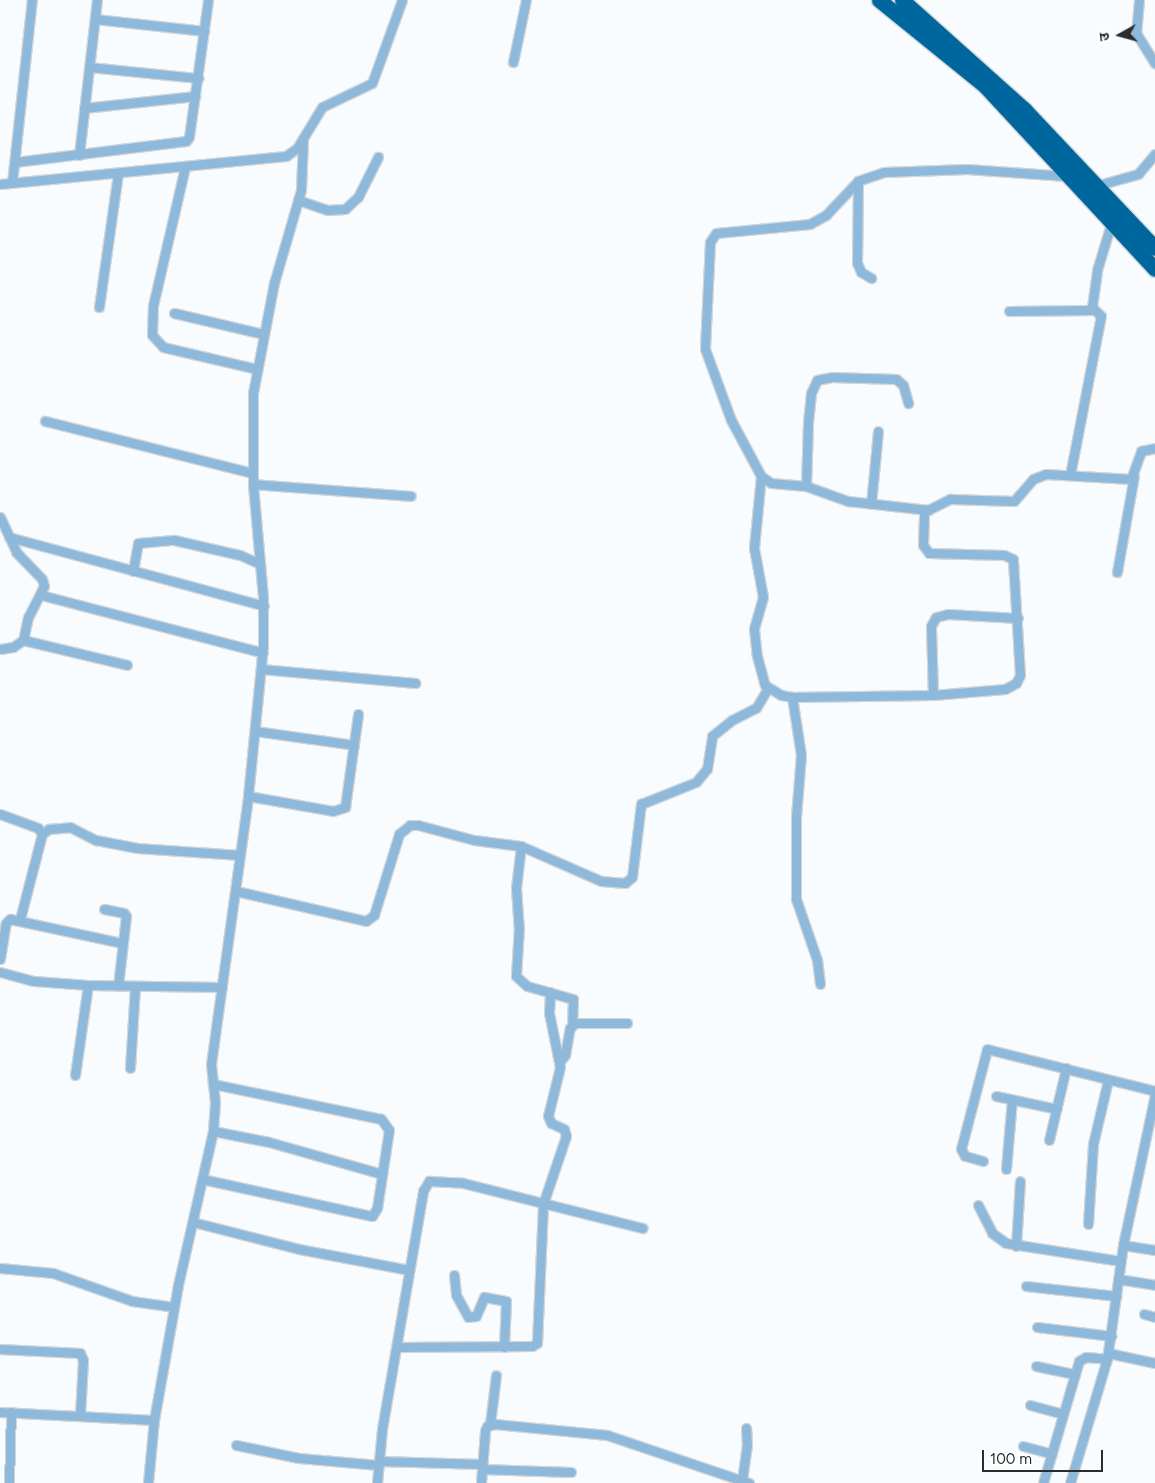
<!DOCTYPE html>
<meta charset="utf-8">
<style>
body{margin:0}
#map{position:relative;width:1155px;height:1483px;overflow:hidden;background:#f8fcff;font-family:Figtree,"Noto Sans Devanagari",sans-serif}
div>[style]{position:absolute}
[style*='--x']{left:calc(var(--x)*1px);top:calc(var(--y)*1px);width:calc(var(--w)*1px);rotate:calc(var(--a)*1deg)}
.roads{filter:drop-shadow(1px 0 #d3d6d9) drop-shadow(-1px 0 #d3d6d9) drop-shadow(0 1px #d3d6d9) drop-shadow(0 -1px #d3d6d9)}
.street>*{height:9px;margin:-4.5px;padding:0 4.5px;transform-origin:4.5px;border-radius:4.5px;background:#8eb9da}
.highway>*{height:15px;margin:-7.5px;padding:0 7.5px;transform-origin:7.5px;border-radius:7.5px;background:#00679e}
span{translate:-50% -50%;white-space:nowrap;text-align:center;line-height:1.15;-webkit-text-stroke:4px #fff;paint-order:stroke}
.north{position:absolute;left:1095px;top:10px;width:50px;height:50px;-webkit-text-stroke:4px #fff;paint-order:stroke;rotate:263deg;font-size:14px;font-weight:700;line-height:20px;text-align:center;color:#292b2d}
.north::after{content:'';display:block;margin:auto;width:18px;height:22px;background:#292b2d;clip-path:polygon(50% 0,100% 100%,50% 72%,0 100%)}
.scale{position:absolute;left:982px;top:1450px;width:121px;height:22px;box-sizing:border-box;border:2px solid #292b2d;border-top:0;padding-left:6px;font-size:15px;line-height:18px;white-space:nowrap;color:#292b2d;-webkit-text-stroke:4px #fff;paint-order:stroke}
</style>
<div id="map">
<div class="roads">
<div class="street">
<div style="--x:1139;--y:0;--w:33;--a:95"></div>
<div style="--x:1136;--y:33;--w:36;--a:58"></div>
<div style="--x:95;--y:19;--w:110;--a:6.3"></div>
<div style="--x:513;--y:62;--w:63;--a:-78.2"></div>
<div style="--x:89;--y:67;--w:110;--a:5.8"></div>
<div style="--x:84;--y:108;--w:112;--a:-6.2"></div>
<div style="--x:79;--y:155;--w:156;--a:-83.4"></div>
<div style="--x:15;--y:162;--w:172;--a:-7"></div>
<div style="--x:186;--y:141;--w:5;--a:-53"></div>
<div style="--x:189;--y:137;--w:138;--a:-82.1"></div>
<div style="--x:185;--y:167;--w:143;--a:103"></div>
<div style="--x:153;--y:306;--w:29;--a:92"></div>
<div style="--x:152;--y:335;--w:16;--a:47"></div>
<div style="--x:163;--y:347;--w:97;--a:13.2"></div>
<div style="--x:1066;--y:176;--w:99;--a:-176"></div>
<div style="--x:967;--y:169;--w:83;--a:177.9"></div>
<div style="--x:884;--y:172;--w:28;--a:161"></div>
<div style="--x:858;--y:181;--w:47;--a:133.3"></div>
<div style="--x:826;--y:215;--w:18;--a:151"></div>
<div style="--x:810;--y:224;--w:94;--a:174.5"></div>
<div style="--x:716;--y:233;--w:11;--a:124"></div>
<div style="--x:710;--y:242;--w:107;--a:92.7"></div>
<div style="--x:705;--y:349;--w:76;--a:69.9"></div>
<div style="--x:731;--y:420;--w:64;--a:61.8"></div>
<div style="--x:761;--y:476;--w:12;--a:35"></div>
<div style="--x:771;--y:483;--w:35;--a:5"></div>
<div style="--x:806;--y:486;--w:45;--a:19.7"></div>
<div style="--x:848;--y:501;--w:81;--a:6.4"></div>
<div style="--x:928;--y:510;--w:25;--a:-27"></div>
<div style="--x:950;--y:499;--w:64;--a:1.8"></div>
<div style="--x:1014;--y:501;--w:29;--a:-49"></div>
<div style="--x:1033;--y:479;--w:14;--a:-21"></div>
<div style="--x:1046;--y:474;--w:85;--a:3.4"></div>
<div style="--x:1131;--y:479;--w:30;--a:-70"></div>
<div style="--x:1141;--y:451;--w:14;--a:-12"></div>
<div style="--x:858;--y:181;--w:82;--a:90.7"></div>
<div style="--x:857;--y:263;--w:10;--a:66"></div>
<div style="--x:861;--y:272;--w:12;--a:31"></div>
<div style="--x:12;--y:183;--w:184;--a:-83.8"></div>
<div style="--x:0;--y:184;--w:287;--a:-5.6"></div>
<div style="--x:286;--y:156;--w:14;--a:-36"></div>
<div style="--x:297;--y:148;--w:48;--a:-58.6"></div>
<div style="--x:322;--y:107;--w:55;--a:-25.6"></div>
<div style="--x:372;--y:83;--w:88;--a:-70.1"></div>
<div style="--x:1095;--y:186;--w:45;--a:-15.6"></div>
<div style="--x:1138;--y:174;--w:26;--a:-50"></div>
<div style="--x:298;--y:200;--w:31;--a:19"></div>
<div style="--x:327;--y:210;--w:18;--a:-3"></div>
<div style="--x:345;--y:209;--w:18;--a:-43"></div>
<div style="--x:358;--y:197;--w:45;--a:-63.4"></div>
<div style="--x:99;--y:307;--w:134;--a:-81.9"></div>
<div style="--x:1009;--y:311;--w:84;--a:-0.7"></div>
<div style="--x:174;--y:313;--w:91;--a:13.3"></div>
<div style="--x:45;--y:421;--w:213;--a:14.1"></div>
<div style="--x:1070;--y:475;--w:162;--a:-79"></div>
<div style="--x:1101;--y:316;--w:13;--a:-135"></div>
<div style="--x:1092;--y:307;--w:37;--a:-82"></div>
<div style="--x:1097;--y:270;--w:48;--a:-73.1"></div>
<div style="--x:761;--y:476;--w:72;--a:95.6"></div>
<div style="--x:754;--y:548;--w:50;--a:79.6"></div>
<div style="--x:763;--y:597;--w:33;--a:106"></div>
<div style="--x:754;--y:629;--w:27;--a:84"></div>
<div style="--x:757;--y:656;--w:30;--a:75"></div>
<div style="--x:765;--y:685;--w:19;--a:32"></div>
<div style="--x:781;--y:695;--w:11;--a:10"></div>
<div style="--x:253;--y:484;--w:158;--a:4.3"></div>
<div style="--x:806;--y:486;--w:64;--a:-88.2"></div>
<div style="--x:808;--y:422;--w:29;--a:-84"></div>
<div style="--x:811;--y:393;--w:14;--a:-65"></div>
<div style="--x:817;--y:380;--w:15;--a:-11"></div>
<div style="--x:832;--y:377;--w:64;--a:1.8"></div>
<div style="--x:896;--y:379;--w:9;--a:41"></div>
<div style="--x:903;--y:385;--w:19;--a:74"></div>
<div style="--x:871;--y:504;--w:73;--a:-84.5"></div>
<div style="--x:0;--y:517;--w:38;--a:65"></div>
<div style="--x:16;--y:552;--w:37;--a:46"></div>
<div style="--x:42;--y:579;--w:7;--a:74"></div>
<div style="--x:44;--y:586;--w:35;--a:117"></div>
<div style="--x:28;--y:617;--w:24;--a:102"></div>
<div style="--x:23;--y:640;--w:12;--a:145"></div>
<div style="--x:13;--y:647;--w:13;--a:171"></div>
<div style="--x:9;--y:537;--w:264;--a:15.1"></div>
<div style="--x:133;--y:571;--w:28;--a:-80"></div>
<div style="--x:138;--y:543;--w:36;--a:-5"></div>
<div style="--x:174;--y:540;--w:68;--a:12.8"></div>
<div style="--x:240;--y:555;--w:22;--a:24"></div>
<div style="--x:1117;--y:572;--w:97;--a:-80"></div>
<div style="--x:41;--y:595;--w:229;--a:14.6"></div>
<div style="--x:23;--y:640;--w:107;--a:13.5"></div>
<div style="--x:261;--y:669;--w:155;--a:5.2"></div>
<div style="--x:933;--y:695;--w:69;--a:-91.7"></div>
<div style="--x:931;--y:626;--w:10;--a:-61"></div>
<div style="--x:936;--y:617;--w:12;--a:-14"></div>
<div style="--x:948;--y:614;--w:70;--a:3.3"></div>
<div style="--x:255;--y:731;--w:100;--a:8"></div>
<div style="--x:248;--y:796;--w:86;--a:10"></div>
<div style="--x:333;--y:811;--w:13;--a:-18"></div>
<div style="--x:345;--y:807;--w:94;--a:-82"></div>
<div style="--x:0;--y:814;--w:40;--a:20.2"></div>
<div style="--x:38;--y:828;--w:7;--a:56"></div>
<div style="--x:42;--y:834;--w:88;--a:104.5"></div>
<div style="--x:42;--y:834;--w:9;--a:-36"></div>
<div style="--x:49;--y:829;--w:21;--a:-5"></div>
<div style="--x:70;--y:827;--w:29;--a:27"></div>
<div style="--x:96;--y:840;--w:42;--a:11"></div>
<div style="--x:137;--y:848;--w:103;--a:3.9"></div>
<div style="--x:521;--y:846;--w:42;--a:96.8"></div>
<div style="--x:516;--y:888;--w:39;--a:86"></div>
<div style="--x:519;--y:927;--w:49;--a:93.5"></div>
<div style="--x:516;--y:976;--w:15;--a:42"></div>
<div style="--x:527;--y:986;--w:48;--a:15.8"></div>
<div style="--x:573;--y:999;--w:26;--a:92"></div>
<div style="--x:236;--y:891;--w:133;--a:13"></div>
<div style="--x:366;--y:921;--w:10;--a:-37"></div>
<div style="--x:374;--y:915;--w:85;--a:-72.8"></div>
<div style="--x:399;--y:834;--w:14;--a:-39"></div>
<div style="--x:410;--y:825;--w:8;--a:0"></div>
<div style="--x:418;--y:825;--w:58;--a:15"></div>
<div style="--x:474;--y:840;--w:47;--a:7.3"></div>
<div style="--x:521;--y:846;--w:87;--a:23.6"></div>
<div style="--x:601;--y:881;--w:24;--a:5"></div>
<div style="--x:625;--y:883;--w:9;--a:-41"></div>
<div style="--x:632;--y:877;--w:74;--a:-83"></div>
<div style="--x:641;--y:804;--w:59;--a:-21.8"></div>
<div style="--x:696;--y:782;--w:17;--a:-50"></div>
<div style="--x:707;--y:769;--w:33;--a:-81"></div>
<div style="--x:712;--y:736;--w:26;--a:-39"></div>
<div style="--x:732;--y:720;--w:27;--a:-27"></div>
<div style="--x:756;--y:708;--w:23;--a:-59"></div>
<div style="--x:104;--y:909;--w:20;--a:11"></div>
<div style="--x:124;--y:913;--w:4;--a:56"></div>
<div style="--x:126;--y:916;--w:70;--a:96.5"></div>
<div style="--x:0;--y:959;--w:36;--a:-81"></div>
<div style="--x:6;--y:923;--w:6;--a:-45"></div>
<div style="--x:10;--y:919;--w:115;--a:12.1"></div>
<div style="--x:0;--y:972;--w:35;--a:15"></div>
<div style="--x:34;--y:981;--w:54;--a:4.2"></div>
<div style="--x:88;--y:985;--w:134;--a:0.9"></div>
<div style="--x:820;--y:984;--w:24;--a:-97"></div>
<div style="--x:817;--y:960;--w:65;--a:-109"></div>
<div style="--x:796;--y:899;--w:82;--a:-90"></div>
<div style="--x:796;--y:817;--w:62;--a:-85.4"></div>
<div style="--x:801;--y:755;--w:59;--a:-98.8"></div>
<div style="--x:792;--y:697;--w:141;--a:-0.8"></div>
<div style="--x:933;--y:695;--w:72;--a:-4.8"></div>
<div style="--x:1005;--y:689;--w:13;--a:-29"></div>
<div style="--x:1016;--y:683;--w:9;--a:-63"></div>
<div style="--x:1020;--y:675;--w:116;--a:-93.5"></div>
<div style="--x:1013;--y:559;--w:10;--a:-156"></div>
<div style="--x:1004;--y:555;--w:75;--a:-178.5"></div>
<div style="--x:929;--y:553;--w:10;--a:-127"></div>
<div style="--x:923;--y:545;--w:35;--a:-88"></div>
<div style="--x:560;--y:1061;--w:8;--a:-50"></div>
<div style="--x:565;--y:1055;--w:27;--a:-80"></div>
<div style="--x:570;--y:1028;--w:7;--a:-45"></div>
<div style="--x:575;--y:1023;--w:52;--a:0"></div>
<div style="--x:130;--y:1068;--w:81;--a:-86.5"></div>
<div style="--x:75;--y:1075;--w:91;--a:-81.8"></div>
<div style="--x:996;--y:1096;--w:62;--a:12"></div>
<div style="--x:213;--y:1131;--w:57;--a:11.1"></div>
<div style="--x:269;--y:1142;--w:117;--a:15.8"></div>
<div style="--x:1049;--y:1140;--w:74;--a:-76.7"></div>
<div style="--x:983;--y:1161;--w:19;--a:-164"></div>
<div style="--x:965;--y:1156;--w:8;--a:-120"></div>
<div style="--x:961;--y:1149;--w:103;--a:-75.4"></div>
<div style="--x:987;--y:1049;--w:173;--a:14"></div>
<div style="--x:1006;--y:1169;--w:70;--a:-85.1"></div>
<div style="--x:202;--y:1179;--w:174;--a:12.3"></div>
<div style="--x:372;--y:1216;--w:9;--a:-58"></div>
<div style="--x:377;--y:1208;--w:79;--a:-81.3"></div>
<div style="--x:389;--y:1130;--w:14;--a:-126"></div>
<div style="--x:381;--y:1119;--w:172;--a:-168.2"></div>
<div style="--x:978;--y:1205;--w:31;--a:63"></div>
<div style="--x:992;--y:1233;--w:17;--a:36"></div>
<div style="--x:1006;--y:1243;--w:116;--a:8.9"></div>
<div style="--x:193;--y:1222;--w:109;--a:14.3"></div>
<div style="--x:299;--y:1249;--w:112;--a:10.8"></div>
<div style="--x:1088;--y:1224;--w:80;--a:-86.4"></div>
<div style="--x:1093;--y:1144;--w:66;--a:-76.8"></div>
<div style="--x:1123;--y:1245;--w:32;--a:9"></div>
<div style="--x:1016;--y:1246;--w:65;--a:-86.5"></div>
<div style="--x:0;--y:1268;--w:53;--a:5.4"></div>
<div style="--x:53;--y:1273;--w:84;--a:19.5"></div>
<div style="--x:132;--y:1301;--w:42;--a:8.1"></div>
<div style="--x:454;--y:1275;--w:20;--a:84"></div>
<div style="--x:456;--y:1295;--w:25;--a:61"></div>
<div style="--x:468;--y:1317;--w:8;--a:-7"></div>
<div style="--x:476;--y:1316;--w:21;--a:-67"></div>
<div style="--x:484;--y:1297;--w:22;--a:10"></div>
<div style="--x:506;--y:1301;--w:46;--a:92.5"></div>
<div style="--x:1118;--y:1279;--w:37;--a:9"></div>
<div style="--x:1026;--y:1286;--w:91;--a:6.3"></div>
<div style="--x:1144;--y:1314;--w:11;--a:15"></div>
<div style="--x:1037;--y:1327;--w:75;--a:6.9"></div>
<div style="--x:397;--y:1347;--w:135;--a:-0.4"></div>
<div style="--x:532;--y:1346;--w:6;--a:-31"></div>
<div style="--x:537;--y:1343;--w:139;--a:-87.5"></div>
<div style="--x:543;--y:1204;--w:72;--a:-71.3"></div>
<div style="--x:566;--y:1136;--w:7;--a:-106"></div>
<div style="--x:564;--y:1129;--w:14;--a:-155"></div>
<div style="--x:551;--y:1123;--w:8;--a:-113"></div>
<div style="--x:548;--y:1116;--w:50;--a:-76.2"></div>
<div style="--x:560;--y:1067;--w:55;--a:-101.5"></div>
<div style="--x:549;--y:1013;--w:21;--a:-87"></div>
<div style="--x:0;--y:1349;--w:80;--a:2.9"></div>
<div style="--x:80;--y:1353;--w:8;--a:67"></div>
<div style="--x:83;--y:1360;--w:56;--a:93.1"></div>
<div style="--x:1108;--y:1353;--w:48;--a:12"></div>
<div style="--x:1036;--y:1366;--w:40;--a:12"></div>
<div style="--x:1030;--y:1405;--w:34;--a:15"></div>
<div style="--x:0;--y:1412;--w:154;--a:3"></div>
<div style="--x:490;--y:1424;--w:49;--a:-83"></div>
<div style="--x:236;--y:1445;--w:64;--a:11.7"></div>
<div style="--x:299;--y:1458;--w:80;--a:5"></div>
<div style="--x:1023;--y:1446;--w:30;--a:15"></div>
<div style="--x:379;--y:1461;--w:103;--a:1.7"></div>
<div style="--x:482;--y:1469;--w:89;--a:1.9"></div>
<div style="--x:742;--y:1480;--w:34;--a:-82"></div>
<div style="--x:747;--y:1446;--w:18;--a:-93"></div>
<div style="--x:9;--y:1483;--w:71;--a:-88.4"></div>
<div style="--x:148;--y:1483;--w:63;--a:-84.6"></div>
<div style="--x:154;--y:1420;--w:137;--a:-79.9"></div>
<div style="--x:178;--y:1285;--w:158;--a:-77.2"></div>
<div style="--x:213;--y:1131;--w:29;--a:-86"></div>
<div style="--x:215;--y:1102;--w:38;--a:-96"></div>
<div style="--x:211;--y:1064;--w:271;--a:-82.1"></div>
<div style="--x:248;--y:796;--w:150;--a:-84.3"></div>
<div style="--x:263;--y:647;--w:50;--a:-90"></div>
<div style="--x:263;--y:597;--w:113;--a:-95.1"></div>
<div style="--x:253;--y:484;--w:91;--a:-90"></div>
<div style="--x:253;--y:393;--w:112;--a:-79.2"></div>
<div style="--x:274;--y:283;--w:97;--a:-73.8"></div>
<div style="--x:301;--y:190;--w:50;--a:-87.7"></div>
<div style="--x:377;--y:1483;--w:54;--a:-84.7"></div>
<div style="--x:382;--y:1429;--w:242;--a:-80.2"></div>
<div style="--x:423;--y:1191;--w:12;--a:-59"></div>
<div style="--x:429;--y:1181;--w:34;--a:3"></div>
<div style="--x:463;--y:1183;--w:185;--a:14.1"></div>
<div style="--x:481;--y:1483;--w:52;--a:-85.6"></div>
<div style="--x:485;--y:1431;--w:5;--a:-68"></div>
<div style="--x:487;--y:1426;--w:8;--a:-14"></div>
<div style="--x:495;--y:1424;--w:113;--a:5.6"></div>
<div style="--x:607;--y:1435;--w:150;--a:18.7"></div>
<div style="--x:1043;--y:1483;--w:127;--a:-73.6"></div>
<div style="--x:1079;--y:1361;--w:8;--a:-30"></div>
<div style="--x:1086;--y:1357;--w:21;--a:5"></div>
<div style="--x:1070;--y:1483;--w:129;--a:-73.4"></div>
<div style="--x:1107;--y:1359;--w:115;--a:-82"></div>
<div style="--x:1123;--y:1245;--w:154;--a:-78"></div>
</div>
<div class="highway">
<div style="--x:879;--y:0;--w:135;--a:39"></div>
<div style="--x:984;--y:85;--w:251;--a:47.1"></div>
<div style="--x:902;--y:0;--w:164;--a:41.8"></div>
<div style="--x:1024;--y:109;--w:191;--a:46.7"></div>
</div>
</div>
<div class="north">उ</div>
<div class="scale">100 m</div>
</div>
